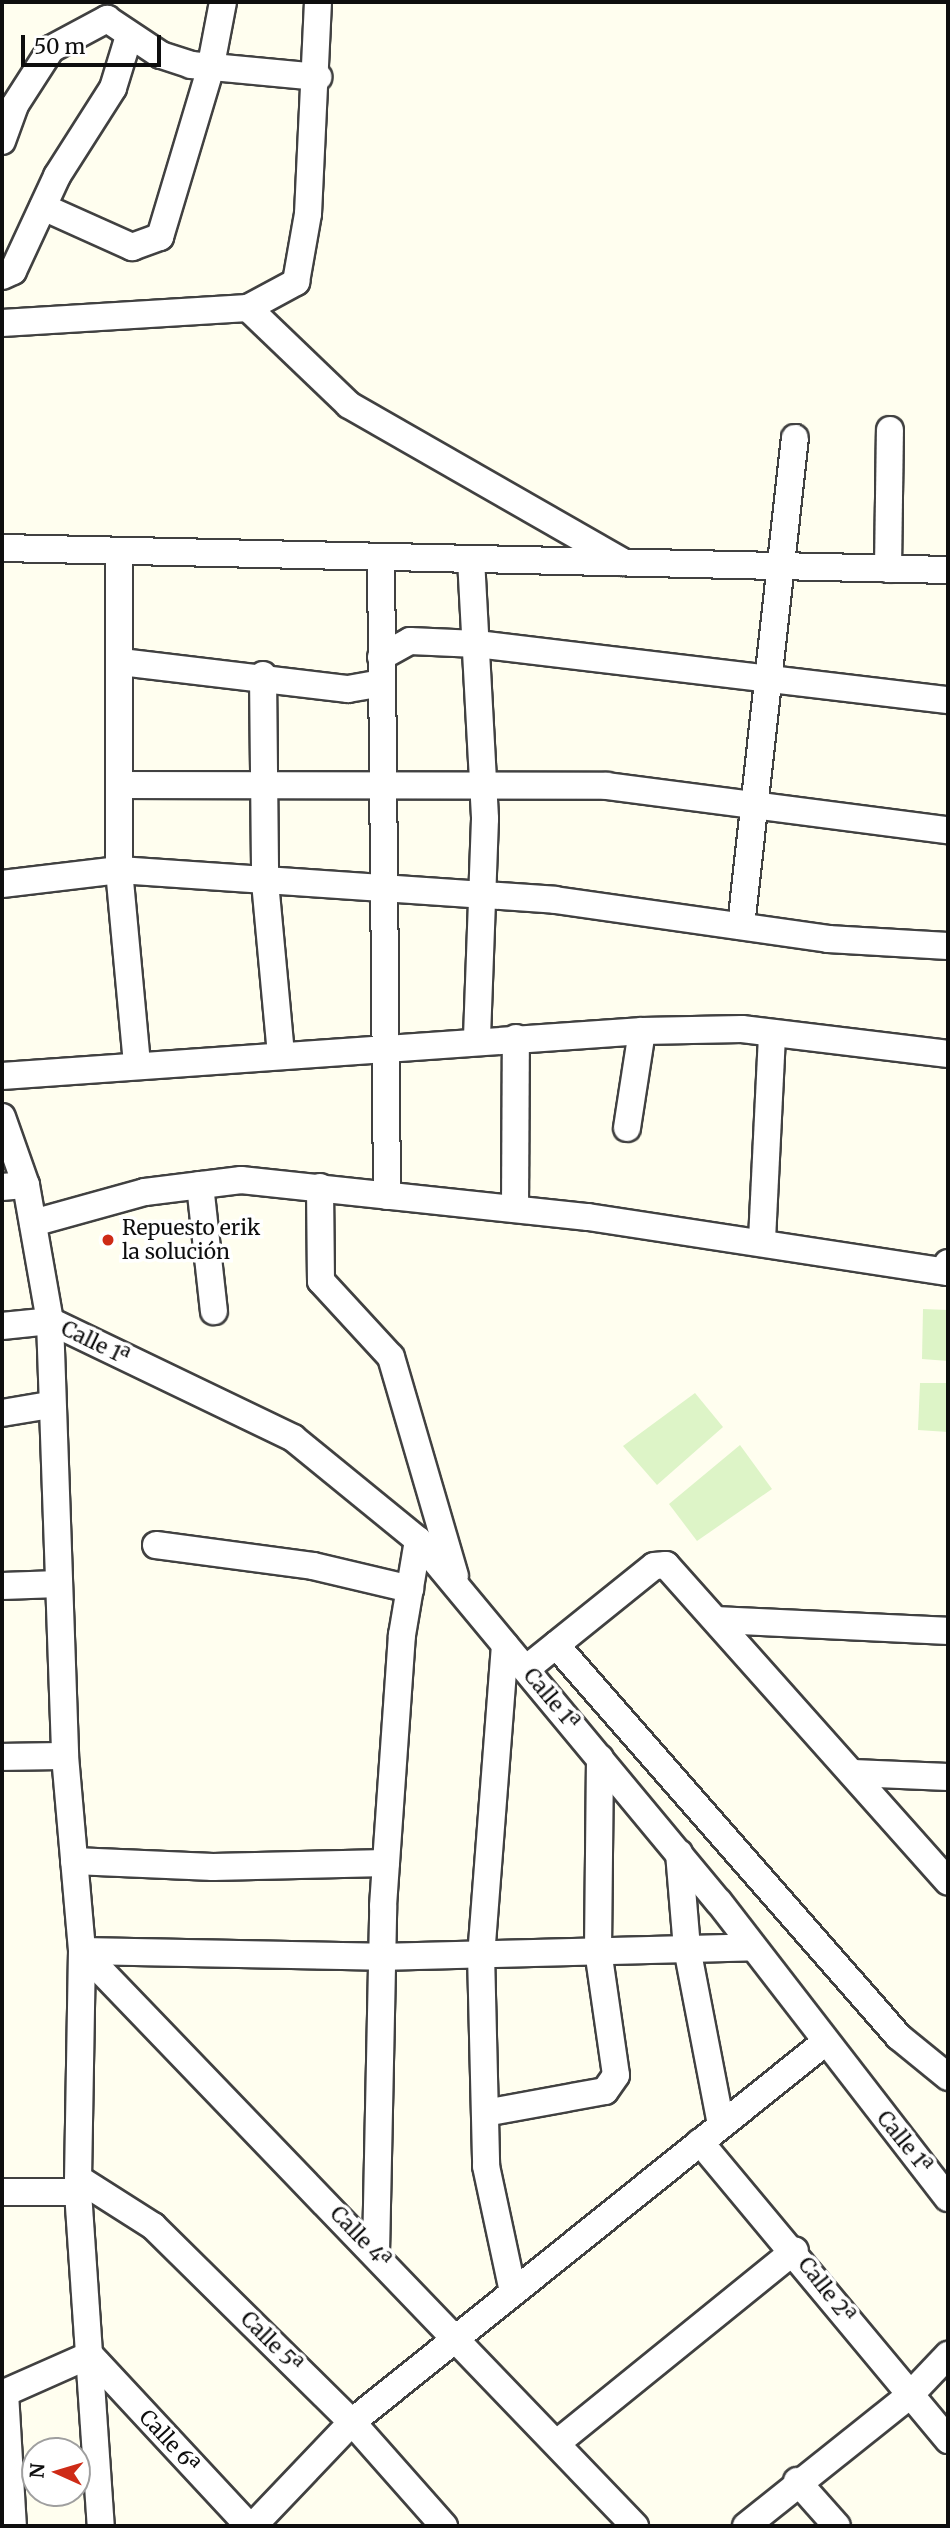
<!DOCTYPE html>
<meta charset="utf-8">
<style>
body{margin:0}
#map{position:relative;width:950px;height:2528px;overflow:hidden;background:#fffeef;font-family:Merriweather,serif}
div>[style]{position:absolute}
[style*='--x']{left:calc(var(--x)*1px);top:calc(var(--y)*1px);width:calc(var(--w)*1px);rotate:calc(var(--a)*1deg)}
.pitch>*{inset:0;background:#ddf4c7}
.roads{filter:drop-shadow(2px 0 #414141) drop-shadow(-2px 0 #414141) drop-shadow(0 2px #414141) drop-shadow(0 -2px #414141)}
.minor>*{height:26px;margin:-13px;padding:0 13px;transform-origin:13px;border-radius:13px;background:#fff}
.dots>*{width:19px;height:19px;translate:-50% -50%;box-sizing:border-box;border:4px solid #fff;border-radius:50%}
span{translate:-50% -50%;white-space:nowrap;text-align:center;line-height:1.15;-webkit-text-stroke:7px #fff;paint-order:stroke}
.poi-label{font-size:21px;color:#0e0e0e}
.left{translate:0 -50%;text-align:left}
.street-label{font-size:21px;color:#0e0e0e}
.frame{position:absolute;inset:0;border:4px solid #0e0e0e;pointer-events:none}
.north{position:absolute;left:21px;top:2437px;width:70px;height:70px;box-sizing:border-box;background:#fff;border:2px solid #9f9f9f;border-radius:50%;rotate:274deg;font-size:19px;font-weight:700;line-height:28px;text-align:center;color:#0e0e0e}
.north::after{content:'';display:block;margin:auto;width:24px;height:32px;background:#ce2b17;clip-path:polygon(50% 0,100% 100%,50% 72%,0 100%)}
.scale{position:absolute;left:21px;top:35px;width:140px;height:32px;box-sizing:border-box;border:4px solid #0e0e0e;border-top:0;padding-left:9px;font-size:21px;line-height:24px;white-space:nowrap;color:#0e0e0e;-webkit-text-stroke:5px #fff;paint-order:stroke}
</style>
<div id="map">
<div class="pitch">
<div style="clip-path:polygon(923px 1309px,948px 1310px,948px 1361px,922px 1359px)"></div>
<div style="clip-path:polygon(920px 1383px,948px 1383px,948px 1432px,918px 1430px)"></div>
<div style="clip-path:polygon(695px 1393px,723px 1427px,657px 1485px,623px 1446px)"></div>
<div style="clip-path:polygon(740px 1445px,772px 1489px,697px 1541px,669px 1504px)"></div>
</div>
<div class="roads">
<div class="minor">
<div style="--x:2;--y:141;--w:38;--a:-70"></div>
<div style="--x:15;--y:105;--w:67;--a:-57.3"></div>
<div style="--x:51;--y:49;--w:64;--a:-28.2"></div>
<div style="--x:107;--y:19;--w:65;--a:33.7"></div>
<div style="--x:161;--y:55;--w:32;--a:18"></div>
<div style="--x:191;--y:65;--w:128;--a:5.4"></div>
<div style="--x:43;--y:207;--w:98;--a:24.2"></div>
<div style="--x:132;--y:247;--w:30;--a:-20"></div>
<div style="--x:160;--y:237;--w:174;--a:-73.3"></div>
<div style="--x:210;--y:70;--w:69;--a:-79.2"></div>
<div style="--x:2;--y:276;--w:12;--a:-24"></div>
<div style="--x:13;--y:271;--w:105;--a:-65.1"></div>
<div style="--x:57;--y:176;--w:104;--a:-57.5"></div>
<div style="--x:113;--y:88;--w:54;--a:-72.9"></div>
<div style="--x:248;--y:308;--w:140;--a:43.8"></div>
<div style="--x:349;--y:405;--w:316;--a:29.8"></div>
<div style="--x:2;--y:323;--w:246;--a:-3.5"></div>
<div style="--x:248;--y:308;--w:55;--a:-28.4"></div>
<div style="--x:296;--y:282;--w:69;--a:-80"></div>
<div style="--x:308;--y:214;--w:212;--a:-87.3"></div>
<div style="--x:2;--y:548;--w:946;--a:1.33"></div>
<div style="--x:119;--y:551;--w:319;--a:90"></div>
<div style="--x:119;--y:870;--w:196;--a:84.7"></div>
<div style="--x:381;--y:557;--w:639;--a:89.46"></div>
<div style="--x:471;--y:559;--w:260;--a:86.9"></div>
<div style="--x:485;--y:819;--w:221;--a:92.1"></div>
<div style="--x:888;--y:569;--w:139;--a:-89.2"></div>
<div style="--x:381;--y:657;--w:33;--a:-29"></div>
<div style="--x:410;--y:641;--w:67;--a:2.6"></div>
<div style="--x:477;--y:644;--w:474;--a:6.8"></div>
<div style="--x:121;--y:662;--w:229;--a:6.8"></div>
<div style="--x:348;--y:689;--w:34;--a:-10"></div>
<div style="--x:263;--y:675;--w:207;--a:89.4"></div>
<div style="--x:265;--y:882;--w:172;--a:84.7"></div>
<div style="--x:123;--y:785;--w:484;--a:0.1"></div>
<div style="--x:607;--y:786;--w:344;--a:7.4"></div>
<div style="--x:2;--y:884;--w:118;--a:-6.8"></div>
<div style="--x:119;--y:870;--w:437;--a:3.9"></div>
<div style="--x:555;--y:900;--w:276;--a:8.1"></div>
<div style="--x:828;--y:939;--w:120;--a:3.3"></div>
<div style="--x:741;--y:926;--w:491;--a:-83.7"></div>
<div style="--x:2;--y:1076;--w:642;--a:-4.02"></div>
<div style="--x:642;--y:1031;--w:100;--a:-1.1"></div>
<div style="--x:742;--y:1029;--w:208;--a:6.9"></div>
<div style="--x:2;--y:1117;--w:72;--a:70.6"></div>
<div style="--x:26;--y:1185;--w:138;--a:80"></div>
<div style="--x:50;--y:1321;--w:435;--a:88"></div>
<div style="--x:65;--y:1756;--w:196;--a:85"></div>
<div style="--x:82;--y:1951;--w:241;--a:91"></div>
<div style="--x:78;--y:2192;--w:335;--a:86.1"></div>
<div style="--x:627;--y:1128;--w:98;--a:-81.2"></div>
<div style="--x:200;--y:1185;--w:127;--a:83.7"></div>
<div style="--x:2;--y:1187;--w:24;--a:-5"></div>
<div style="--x:320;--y:1187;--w:94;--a:89.4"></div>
<div style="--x:321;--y:1281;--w:103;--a:47.4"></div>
<div style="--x:391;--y:1357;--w:228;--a:73.7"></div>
<div style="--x:515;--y:1209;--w:171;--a:-89.7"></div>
<div style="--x:33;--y:1223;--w:116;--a:-15.5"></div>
<div style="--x:145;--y:1192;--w:97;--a:-7.1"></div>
<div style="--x:241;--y:1180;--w:349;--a:6.1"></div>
<div style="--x:588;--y:1217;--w:364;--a:8.7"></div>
<div style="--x:948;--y:1272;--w:9;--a:-90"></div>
<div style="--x:762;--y:1240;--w:207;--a:-87.2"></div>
<div style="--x:2;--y:1326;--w:48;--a:-5.9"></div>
<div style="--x:50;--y:1321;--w:270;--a:25.7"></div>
<div style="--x:293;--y:1438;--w:161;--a:39.2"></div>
<div style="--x:418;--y:1540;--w:471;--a:50.3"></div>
<div style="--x:719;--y:1902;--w:374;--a:52.3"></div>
<div style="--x:2;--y:1413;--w:49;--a:-9.5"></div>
<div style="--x:156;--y:1545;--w:158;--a:7.6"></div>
<div style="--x:313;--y:1566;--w:100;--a:13.3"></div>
<div style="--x:2;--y:1586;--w:57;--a:-2"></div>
<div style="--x:717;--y:1620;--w:231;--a:2.7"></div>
<div style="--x:505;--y:1645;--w:310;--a:94.4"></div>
<div style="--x:481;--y:1954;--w:212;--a:88.6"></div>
<div style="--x:486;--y:2166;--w:129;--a:77.9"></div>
<div style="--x:556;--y:1645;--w:521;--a:48.81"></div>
<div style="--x:899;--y:2037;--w:63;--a:39.2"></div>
<div style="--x:526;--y:1669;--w:164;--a:-38.8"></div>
<div style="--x:654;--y:1566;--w:12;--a:-5"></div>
<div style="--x:666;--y:1565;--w:424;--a:48.3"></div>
<div style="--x:2;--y:1757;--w:63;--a:-0.9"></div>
<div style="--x:853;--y:1773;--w:95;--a:2.4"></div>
<div style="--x:679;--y:1853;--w:95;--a:85.2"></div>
<div style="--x:687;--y:1948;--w:180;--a:79.1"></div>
<div style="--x:74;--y:1861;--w:139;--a:2.5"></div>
<div style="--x:213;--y:1867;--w:173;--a:-1.3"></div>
<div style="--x:82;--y:1951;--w:798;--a:46.12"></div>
<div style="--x:82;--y:1951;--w:300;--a:1.1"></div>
<div style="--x:382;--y:1957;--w:371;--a:-1.5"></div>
<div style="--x:485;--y:2113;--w:122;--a:-10.4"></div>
<div style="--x:605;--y:2091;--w:19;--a:-55"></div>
<div style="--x:616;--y:2075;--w:126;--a:-98.2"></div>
<div style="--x:598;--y:1950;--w:192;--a:-89.4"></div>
<div style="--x:700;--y:2142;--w:388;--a:50.2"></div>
<div style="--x:79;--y:2179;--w:88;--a:32.4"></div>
<div style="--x:153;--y:2226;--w:279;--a:44.6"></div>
<div style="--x:352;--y:2422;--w:139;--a:48.5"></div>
<div style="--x:2;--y:2192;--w:76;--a:0"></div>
<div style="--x:376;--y:2253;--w:347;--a:-88.8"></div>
<div style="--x:383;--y:1906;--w:272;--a:-86"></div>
<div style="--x:402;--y:1635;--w:96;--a:-80.4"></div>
<div style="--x:90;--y:2355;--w:233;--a:47.1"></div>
<div style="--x:5;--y:2393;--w:133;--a:86.6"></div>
<div style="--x:2;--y:2394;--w:96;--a:-23.9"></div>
<div style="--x:557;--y:2443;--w:306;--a:-39"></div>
<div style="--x:797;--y:2481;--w:60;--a:48.4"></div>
<div style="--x:253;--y:2526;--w:144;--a:-46.4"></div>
<div style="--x:352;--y:2422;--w:605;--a:-38.76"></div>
<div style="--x:746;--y:2526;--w:208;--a:-38.6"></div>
<div style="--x:909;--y:2396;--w:57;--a:-46.4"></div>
</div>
</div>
<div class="dots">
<div style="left:108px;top:1240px;background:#ce2b17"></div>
</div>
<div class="poi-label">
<span class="left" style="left:122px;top:1240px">Repuesto erik<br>la solución</span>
</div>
<div class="street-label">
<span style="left:95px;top:1343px;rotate:26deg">Calle 1ª</span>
<span style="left:551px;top:1699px;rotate:50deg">Calle 1ª</span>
<span style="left:904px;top:2142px;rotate:51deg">Calle 1ª</span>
<span style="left:360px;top:2237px;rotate:46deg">Calle 4ª</span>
<span style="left:826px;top:2290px;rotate:52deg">Calle 2ª</span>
<span style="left:271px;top:2342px;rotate:45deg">Calle 5ª</span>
<span style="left:169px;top:2441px;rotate:47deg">Calle 6ª</span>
</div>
<div class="frame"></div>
<div class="north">N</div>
<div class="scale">50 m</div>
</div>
